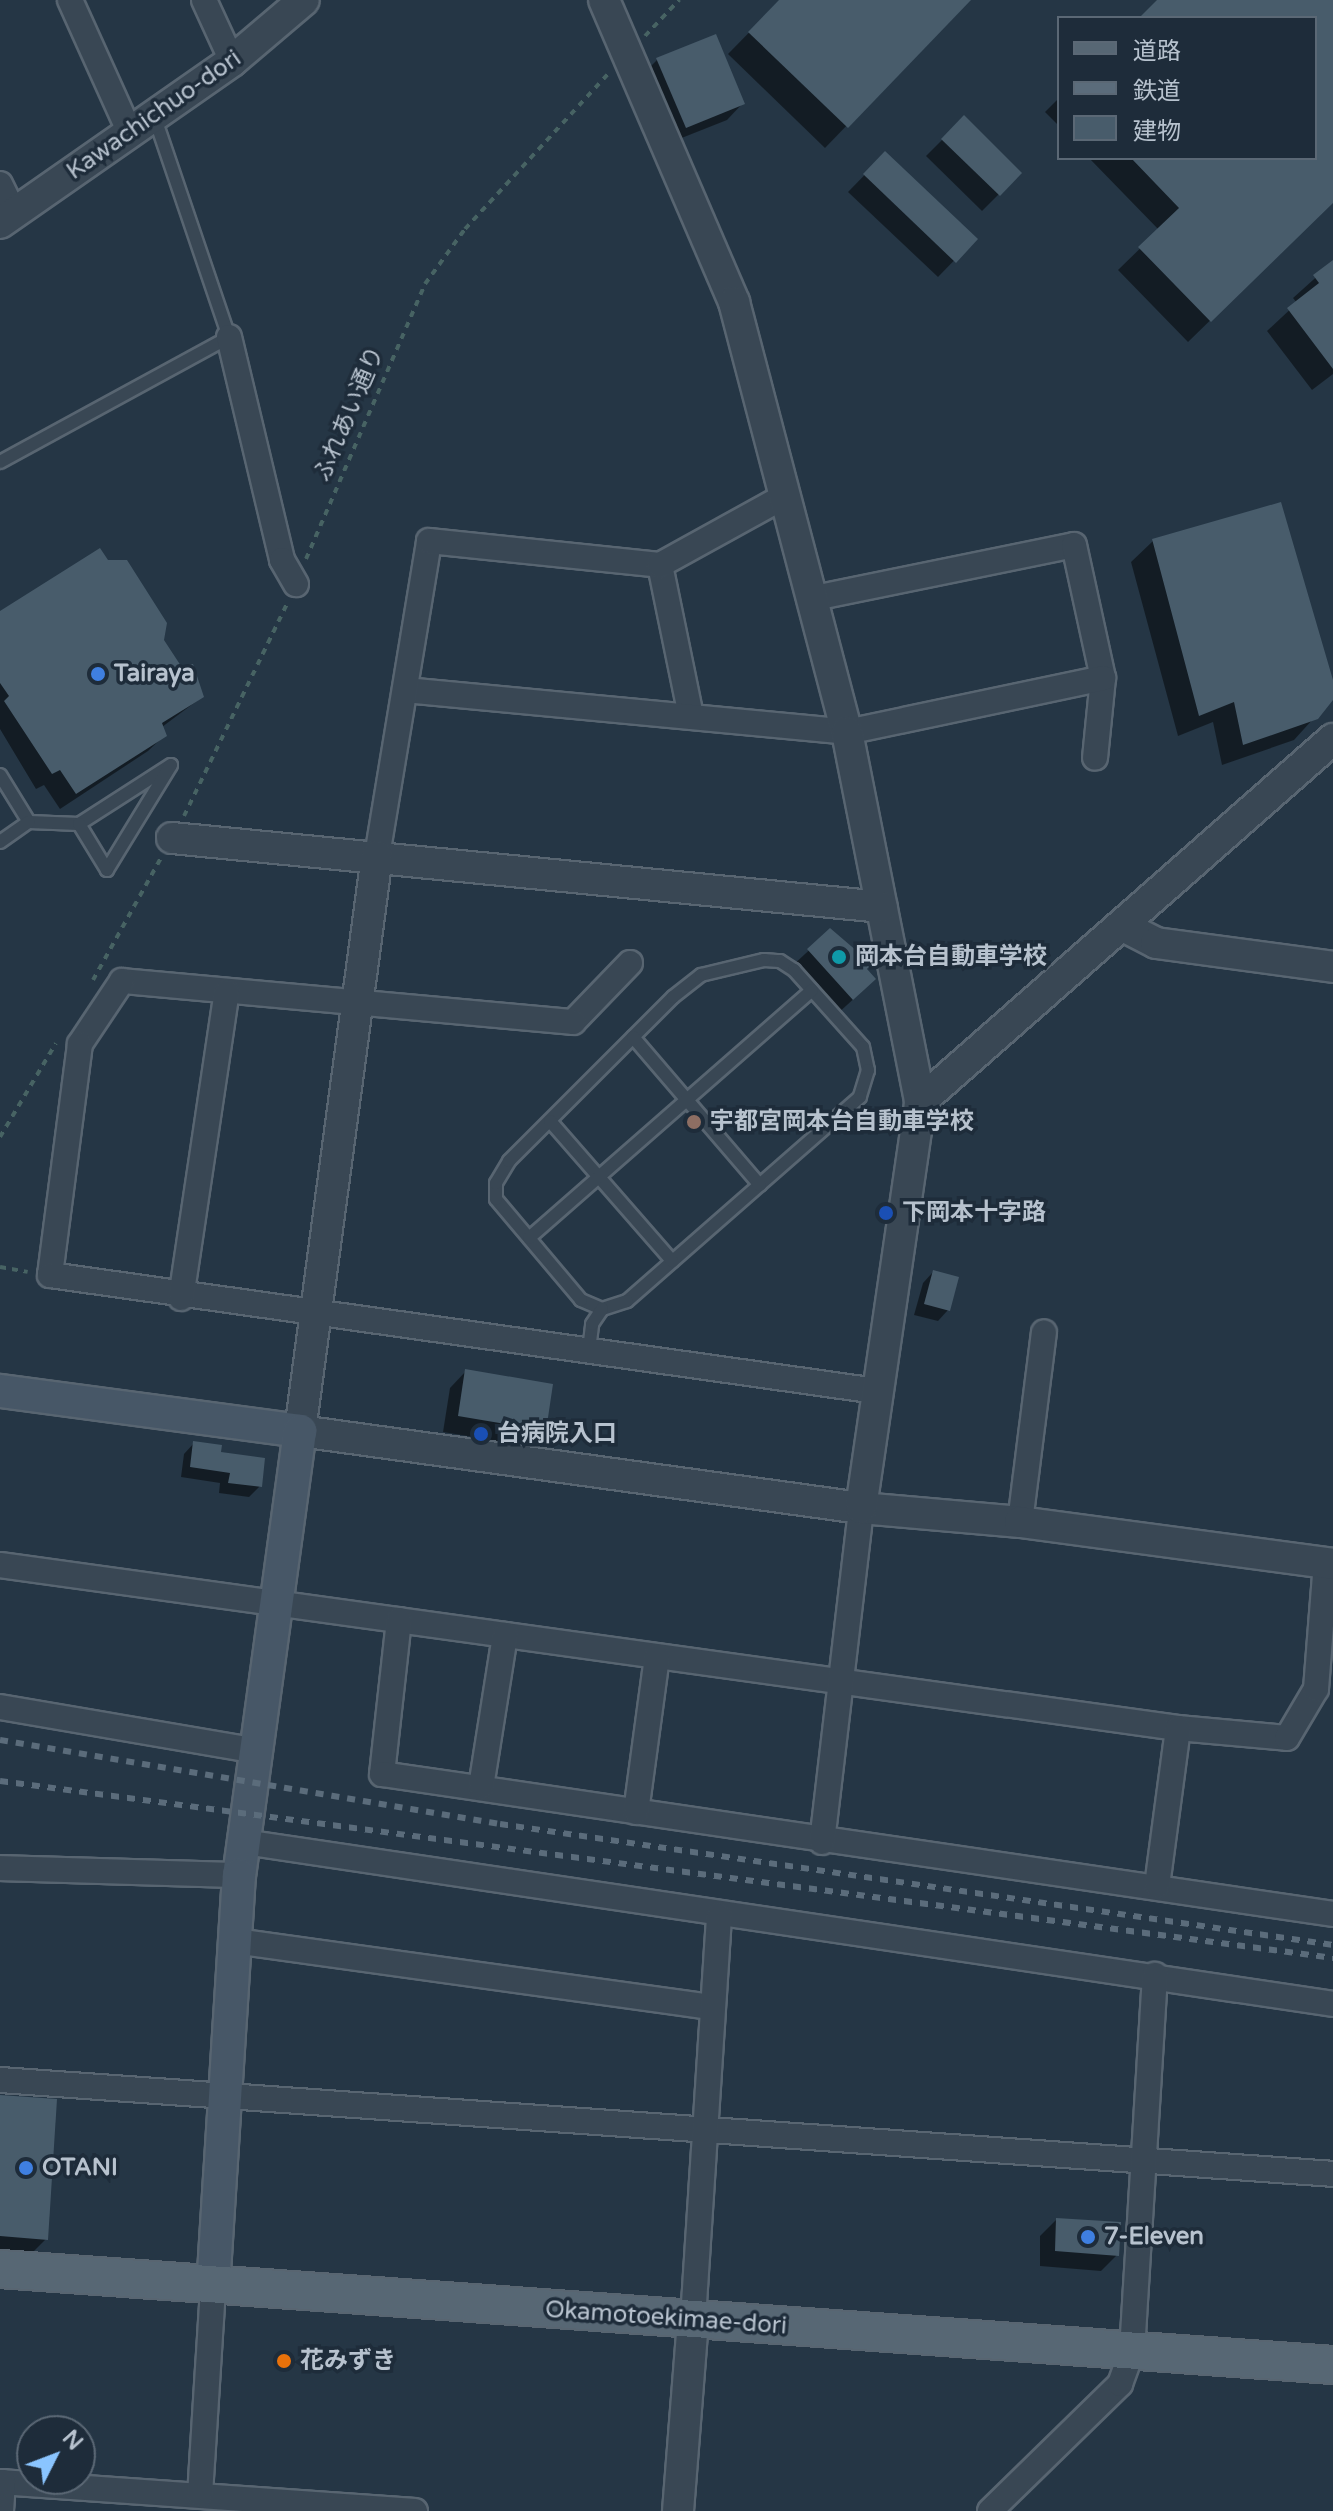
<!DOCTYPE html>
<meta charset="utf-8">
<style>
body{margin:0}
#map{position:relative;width:1333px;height:2511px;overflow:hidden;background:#253645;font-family:"Varela Round","Noto Sans JP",sans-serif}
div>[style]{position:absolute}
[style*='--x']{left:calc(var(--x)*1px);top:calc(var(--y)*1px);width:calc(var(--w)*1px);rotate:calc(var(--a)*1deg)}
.shadow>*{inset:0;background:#0007}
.building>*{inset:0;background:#485c6b}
.path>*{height:4px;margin-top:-2px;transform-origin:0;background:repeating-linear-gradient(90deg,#476363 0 6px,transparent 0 12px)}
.roads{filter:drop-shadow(2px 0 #586571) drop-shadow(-2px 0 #586571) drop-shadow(0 2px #586571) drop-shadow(0 -2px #586571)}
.service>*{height:12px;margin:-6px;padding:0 6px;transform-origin:6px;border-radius:6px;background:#394754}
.minor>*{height:24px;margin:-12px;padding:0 12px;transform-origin:12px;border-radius:12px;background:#394754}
.tertiary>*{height:30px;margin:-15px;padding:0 15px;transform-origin:15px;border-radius:15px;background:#394754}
.secondary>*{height:32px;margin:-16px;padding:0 16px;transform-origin:16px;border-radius:16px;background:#475767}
.primary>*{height:36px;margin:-18px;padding:0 18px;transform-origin:18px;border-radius:18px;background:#576774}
.rail>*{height:6px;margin-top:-3px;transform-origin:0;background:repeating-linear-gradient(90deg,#5b6c7b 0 8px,transparent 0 16px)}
.dots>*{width:22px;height:22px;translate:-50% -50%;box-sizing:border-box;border:4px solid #1e2c3a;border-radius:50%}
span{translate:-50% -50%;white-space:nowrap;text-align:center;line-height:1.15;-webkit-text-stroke:7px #1e2c3a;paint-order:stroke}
.street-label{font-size:24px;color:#b7c2ce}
.poi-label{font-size:24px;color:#b7c2ce;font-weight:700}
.left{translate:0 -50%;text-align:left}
.legend{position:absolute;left:1057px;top:16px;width:260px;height:144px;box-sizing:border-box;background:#1e2c3a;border:2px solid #5b6875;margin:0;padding:10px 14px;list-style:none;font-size:24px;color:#b7c2ce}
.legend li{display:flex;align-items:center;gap:16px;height:40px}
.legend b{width:40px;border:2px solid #5b6875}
.north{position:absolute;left:16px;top:2415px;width:80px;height:80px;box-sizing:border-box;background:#1e2c3a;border:2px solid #5b6875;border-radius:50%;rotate:48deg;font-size:22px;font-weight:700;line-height:32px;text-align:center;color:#b7c2ce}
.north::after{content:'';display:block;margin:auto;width:28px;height:36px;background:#8ac5ff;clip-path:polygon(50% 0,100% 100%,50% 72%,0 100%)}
</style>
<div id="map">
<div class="shadow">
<div style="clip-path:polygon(781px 0,968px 0,825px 148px,728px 54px)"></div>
<div style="clip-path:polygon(1164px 0,1333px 0,1333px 201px,1188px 342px,1118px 270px,1159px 230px,1089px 158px,1315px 158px,1315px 18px,1145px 18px)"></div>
<div style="clip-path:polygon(658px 59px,743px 103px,727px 120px,669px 143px,642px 75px)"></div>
<div style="clip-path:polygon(1059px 98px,1059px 126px,1045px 112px)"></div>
<div style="clip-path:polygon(964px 118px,1020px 173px,982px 211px,926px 156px)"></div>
<div style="clip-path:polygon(885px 154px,975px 239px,938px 277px,848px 192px)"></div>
<div style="clip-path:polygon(1333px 262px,1333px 374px,1312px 390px,1267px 331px,1297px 303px,1293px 298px)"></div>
<div style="clip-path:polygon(1153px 541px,1333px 687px,1333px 697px,1294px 740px,1222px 765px,1213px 722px,1178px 736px,1131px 562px)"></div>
<div style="clip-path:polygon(0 613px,162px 641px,202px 697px,162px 727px,165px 735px,148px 751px,60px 809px,44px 785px,36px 789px,0 729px)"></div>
<div style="clip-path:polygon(830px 931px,869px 964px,858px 995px,836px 1015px,792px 966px)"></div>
<div style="clip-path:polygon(933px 1272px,948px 1310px,938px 1321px,914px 1315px,923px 1283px)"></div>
<div style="clip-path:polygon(466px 1371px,544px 1430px,528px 1446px,443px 1432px,450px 1388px)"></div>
<div style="clip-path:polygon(194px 1443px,219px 1454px,260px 1486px,249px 1497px,219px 1493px,220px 1483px,181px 1477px,184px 1454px)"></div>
<div style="clip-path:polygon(0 2097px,46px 2239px,30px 2255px,0 2253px)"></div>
<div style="clip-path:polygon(1056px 2220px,1117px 2255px,1101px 2271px,1040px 2266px,1040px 2236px)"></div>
</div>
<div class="building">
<div style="clip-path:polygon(779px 0,971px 0,848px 128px,748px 32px)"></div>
<div style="clip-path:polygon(1157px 0,1333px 0,1333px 203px,1211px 322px,1138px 247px,1179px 208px,1131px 158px,1315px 158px,1315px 18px,1139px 18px)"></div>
<div style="clip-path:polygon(716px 34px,745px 104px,686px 128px,656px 58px)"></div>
<div style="clip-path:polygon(964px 115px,1022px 173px,1000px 196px,941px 139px)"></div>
<div style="clip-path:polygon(885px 151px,978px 239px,956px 263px,863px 174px)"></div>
<div style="clip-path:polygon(1333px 260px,1333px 369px,1287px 308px,1319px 283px,1313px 275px)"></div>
<div style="clip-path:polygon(1281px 502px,1333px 680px,1333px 700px,1318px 719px,1243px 745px,1234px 702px,1199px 716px,1152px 539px)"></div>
<div style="clip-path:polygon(100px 548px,108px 560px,127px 560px,167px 623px,164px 640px,181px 666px,193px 664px,204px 697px,162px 723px,167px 736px,76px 794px,60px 770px,52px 774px,4px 701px,9px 696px,0 683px,0 611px)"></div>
<div style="clip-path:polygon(830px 928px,872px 964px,867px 969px,876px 979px,853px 1000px,807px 949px)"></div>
<div style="clip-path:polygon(933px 1270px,959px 1277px,950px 1311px,924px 1304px)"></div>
<div style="clip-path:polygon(465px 1369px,553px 1384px,546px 1431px,458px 1416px)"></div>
<div style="clip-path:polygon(193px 1441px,222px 1445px,221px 1452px,265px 1458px,262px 1487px,228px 1483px,230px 1473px,190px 1467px)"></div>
<div style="clip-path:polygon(0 2095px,57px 2099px,48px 2240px,0 2236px)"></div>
<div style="clip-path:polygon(1056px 2218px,1121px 2222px,1119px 2256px,1055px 2251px)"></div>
</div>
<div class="path">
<div style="--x:645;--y:36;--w:50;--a:-46.6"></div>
<div style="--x:306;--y:559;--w:300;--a:-66.6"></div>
<div style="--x:425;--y:284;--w:68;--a:-54"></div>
<div style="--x:465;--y:229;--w:211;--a:-47.3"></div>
<div style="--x:184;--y:816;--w:236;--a:-64.1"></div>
<div style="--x:93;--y:980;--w:140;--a:-60.9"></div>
<div style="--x:0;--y:1137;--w:109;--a:-59.2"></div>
<div style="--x:0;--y:1267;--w:28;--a:10"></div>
</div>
<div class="roads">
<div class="service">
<div style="--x:0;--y:462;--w:261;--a:-28.6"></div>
<div style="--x:229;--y:337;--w:233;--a:-108.7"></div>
<div style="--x:0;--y:775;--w:55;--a:58.3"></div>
<div style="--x:29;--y:822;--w:50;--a:2.3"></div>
<div style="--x:79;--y:824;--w:109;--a:-32.7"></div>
<div style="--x:171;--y:765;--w:123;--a:121.4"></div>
<div style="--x:107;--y:870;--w:54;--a:-121.3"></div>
<div style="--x:0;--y:842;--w:35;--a:-35"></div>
<div style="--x:764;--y:960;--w:16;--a:4"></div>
<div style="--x:780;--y:961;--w:17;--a:33"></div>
<div style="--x:794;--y:970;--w:103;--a:48.1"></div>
<div style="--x:863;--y:1047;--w:24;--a:78"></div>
<div style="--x:868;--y:1070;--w:28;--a:107"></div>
<div style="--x:860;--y:1097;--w:310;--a:138.8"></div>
<div style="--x:627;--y:1301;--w:26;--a:162"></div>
<div style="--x:602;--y:1309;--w:23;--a:-157"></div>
<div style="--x:581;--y:1300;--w:132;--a:-130.1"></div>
<div style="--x:496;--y:1199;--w:16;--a:-90"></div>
<div style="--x:496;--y:1183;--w:26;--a:-59"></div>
<div style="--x:509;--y:1161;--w:232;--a:-45"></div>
<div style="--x:673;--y:997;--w:36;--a:-38"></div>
<div style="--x:701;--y:975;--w:65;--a:-13.4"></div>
<div style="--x:633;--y:1037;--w:195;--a:49.4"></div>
<div style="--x:550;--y:1121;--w:186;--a:48.9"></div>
<div style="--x:529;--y:1238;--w:376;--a:-41.2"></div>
<div style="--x:589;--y:1350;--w:26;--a:-83"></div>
<div style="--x:592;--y:1324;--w:18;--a:-56"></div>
</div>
<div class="minor">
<div style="--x:70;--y:0;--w:146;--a:65.7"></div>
<div style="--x:204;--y:0;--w:67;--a:65.3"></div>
<div style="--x:0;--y:184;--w:32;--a:64"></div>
<div style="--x:229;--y:337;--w:229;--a:76.6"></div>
<div style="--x:282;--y:560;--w:28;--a:60"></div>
<div style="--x:660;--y:565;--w:154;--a:78.4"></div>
<div style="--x:814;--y:598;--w:265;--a:-11.5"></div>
<div style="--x:1074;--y:545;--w:136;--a:77.7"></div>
<div style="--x:1103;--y:678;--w:80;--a:95.7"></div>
<div style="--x:405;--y:690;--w:444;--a:5.4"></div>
<div style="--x:847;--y:732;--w:262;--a:-11.9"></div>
<div style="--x:377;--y:856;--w:319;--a:-80.6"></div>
<div style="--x:429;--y:541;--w:232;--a:5.9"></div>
<div style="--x:660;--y:565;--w:145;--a:-28.9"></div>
<div style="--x:630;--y:963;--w:82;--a:134"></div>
<div style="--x:573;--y:1022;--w:453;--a:-174.8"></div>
<div style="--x:122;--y:981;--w:76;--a:123.7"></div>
<div style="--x:80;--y:1044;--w:233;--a:97.4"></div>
<div style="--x:50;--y:1275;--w:834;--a:7.99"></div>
<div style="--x:181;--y:1298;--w:309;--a:-81.5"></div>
<div style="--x:1020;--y:1522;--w:191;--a:-82.8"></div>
<div style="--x:0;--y:1565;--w:1189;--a:7.88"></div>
<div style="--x:1178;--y:1728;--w:109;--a:5.2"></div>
<div style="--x:1287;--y:1738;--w:57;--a:-59.4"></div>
<div style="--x:1316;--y:1689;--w:126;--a:-85.5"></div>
<div style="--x:399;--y:1620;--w:155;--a:96.3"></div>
<div style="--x:382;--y:1774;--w:961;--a:8.37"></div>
<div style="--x:0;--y:1707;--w:262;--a:9.7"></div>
<div style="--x:481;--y:1787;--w:154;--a:-81"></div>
<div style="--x:636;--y:1812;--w:157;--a:-82.3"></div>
<div style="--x:244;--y:1842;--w:1101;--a:8.46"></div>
<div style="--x:822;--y:1842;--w:336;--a:-83.3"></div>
<div style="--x:0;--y:1868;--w:239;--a:1.7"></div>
<div style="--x:1157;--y:1886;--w:159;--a:-82.4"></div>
<div style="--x:235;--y:1941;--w:482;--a:7.9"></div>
<div style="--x:0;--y:2080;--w:1336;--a:4.03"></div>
<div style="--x:693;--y:2319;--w:404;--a:-86.3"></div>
<div style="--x:0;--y:2482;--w:416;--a:4"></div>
<div style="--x:200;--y:2495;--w:209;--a:-86.4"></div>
<div style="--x:1;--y:2511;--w:29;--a:-86"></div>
<div style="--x:990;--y:2511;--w:182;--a:-44.3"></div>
<div style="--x:1120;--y:2384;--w:35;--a:-70"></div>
<div style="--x:1132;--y:2351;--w:377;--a:-86.5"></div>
</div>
<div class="tertiary">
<div style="--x:604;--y:0;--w:329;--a:66.7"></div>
<div style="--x:734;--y:302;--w:445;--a:75.3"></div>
<div style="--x:847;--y:732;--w:377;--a:78.8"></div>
<div style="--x:0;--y:223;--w:283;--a:-34.9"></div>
<div style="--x:232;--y:61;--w:94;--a:-40.3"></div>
<div style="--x:172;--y:838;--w:713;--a:5.55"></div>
<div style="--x:377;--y:856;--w:580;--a:97.63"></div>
<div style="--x:300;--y:1431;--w:566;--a:7.82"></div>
<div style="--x:861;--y:1508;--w:160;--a:5"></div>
<div style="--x:1020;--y:1522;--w:316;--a:7.6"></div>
<div style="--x:1123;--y:926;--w:37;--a:27"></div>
<div style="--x:1156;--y:943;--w:179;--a:7.7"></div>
<div style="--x:861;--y:1508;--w:410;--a:-81.7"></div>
<div style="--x:920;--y:1102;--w:550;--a:-41.31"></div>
<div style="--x:678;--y:2511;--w:193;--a:-85.5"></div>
</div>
<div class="secondary">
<div style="--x:0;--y:1391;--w:303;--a:7.6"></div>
<div style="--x:300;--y:1431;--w:448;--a:97.8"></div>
<div style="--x:239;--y:1875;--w:412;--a:93.6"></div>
</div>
<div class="primary">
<div style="--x:0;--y:2269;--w:1336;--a:4.12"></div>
</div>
</div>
<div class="rail">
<div style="--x:0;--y:1740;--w:507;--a:9.54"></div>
<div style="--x:500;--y:1824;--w:842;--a:8.26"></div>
<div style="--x:0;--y:1781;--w:1345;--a:7.56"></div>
</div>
<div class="dots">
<div style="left:98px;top:674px;background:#3f7fe0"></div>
<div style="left:839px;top:957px;background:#0f9aa8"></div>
<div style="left:694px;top:1122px;background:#8d6e63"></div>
<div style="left:886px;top:1213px;background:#1a4fb4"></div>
<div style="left:481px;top:1434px;background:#1a4fb4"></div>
<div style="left:26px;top:2168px;background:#3f7fe0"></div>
<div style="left:1088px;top:2237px;background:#3f7fe0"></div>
<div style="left:284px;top:2361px;background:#e8710a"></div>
</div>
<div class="street-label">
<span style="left:154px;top:115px;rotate:-35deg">Kawachichuo-dori</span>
<span style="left:349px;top:414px;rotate:-67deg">ふれあい通り</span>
<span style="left:666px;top:2318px;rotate:4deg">Okamotoekimae-dori</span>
</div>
<div class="poi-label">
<span class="left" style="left:114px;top:674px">Tairaya</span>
<span class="left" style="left:855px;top:957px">岡本台自動車学校</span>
<span class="left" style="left:710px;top:1122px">宇都宮岡本台自動車学校</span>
<span class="left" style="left:902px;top:1213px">下岡本十字路</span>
<span class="left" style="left:497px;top:1434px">台病院入口</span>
<span class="left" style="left:42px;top:2168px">OTANI</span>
<span class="left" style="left:1104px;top:2237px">7-Eleven</span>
<span class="left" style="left:300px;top:2361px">花みずき</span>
</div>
<ul class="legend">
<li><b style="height:10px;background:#576774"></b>道路</li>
<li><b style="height:10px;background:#5b6c7b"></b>鉄道</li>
<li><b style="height:22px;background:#485c6b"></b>建物</li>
</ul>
<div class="north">N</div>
</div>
